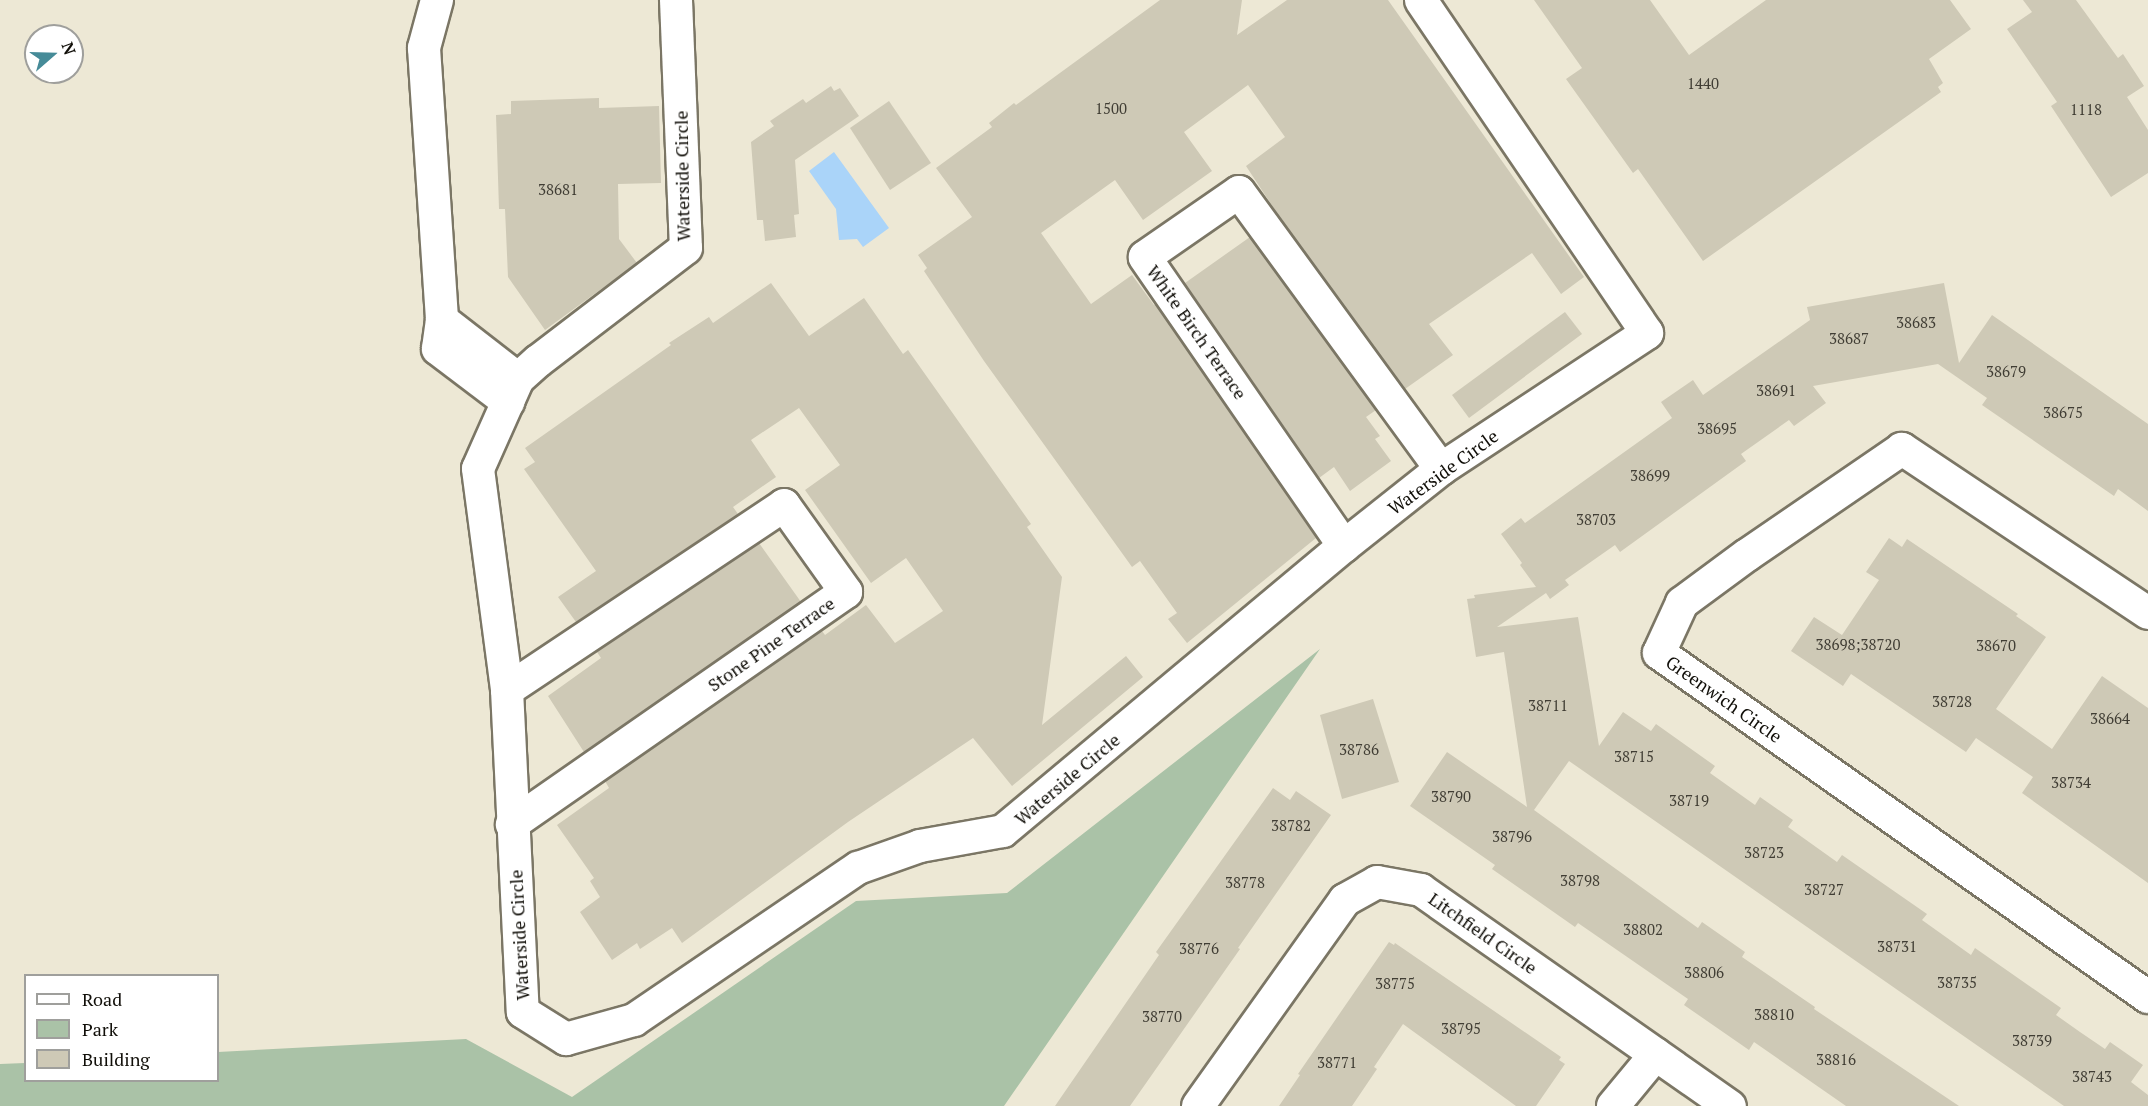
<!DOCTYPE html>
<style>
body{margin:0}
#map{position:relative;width:2148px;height:1106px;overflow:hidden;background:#ede8d5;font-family:"PT Serif",serif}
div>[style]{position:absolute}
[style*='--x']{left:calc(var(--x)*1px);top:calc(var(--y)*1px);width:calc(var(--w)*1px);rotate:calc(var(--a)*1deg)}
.green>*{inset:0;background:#aac2a7}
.water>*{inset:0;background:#aad4f9}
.building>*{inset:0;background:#cec9b6}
.roads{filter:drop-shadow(2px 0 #7b7665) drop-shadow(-2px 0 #7b7665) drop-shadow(0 2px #7b7665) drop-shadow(0 -2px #7b7665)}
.minor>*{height:32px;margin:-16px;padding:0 16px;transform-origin:16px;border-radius:16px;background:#fff}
span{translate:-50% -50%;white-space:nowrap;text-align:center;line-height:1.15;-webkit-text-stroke:5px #fff;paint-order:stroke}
.number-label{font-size:15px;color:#403d34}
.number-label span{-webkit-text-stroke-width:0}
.street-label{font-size:18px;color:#100e08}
.legend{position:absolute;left:24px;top:974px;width:195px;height:108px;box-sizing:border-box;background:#fff;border:2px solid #9f9f9c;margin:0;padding:8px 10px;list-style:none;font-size:18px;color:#100e08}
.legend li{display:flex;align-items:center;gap:12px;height:30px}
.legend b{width:30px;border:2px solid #9f9f9c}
.north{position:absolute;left:24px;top:24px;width:60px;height:60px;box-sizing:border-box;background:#fff;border:2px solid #9f9f9c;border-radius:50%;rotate:70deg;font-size:16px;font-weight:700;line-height:24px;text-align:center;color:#100e08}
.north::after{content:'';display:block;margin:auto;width:21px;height:27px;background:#468b98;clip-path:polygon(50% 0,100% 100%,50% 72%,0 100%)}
</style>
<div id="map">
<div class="green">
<div style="clip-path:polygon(1320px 649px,1004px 1106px,0 1106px,0 1064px,25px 1063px,26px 1080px,218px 1080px,218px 1052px,466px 1039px,572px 1097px,856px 901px,1007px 893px)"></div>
</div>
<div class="water">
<div style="clip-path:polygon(834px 152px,889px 228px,863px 247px,857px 239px,839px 240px,836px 209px,809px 171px)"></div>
</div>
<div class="building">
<div style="clip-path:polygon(1160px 0,1242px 0,1237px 35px,1287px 0,1388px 0,1584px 277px,1561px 294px,1532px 253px,1429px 324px,1453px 355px,1405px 389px,1279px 216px,1246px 166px,1285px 137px,1248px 85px,1184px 132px,1212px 171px,1143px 220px,1115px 180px,1041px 233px,1091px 304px,1132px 275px,1154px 305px,1156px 304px,1316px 538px,1187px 643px,1168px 619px,1177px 613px,1140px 561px,1132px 567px,984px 361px,924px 271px,927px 268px,918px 255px,972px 217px,936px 168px,992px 127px,989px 123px,1014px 103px,1016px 105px)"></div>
<div style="clip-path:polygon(1534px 0,1650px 0,1689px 55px,1766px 0,1950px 0,1971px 29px,1929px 59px,1943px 83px,1938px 87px,1941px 92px,1703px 261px,1638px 169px,1633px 173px,1566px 79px,1582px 68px)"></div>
<div style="clip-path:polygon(2023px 0,2076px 0,2118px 58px,2123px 54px,2144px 86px,2127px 97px,2148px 130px,2148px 173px,2111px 197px,2051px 106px,2057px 102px,2007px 29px,2032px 12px)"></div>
<div style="clip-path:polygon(831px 86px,834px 91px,840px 88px,859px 116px,795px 160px,799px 214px,794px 215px,796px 237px,765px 241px,763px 220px,757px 220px,751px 142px,774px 126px,770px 121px,803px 99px,806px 103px)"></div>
<div style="clip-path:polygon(599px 98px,599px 108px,659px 106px,661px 183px,618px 184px,619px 239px,637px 263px,545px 330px,508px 277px,505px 209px,499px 209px,496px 115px,511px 114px,511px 101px)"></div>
<div style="clip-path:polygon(889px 101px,931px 163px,890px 190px,850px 128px)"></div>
<div style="clip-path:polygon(1250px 237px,1376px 410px,1366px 417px,1380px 436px,1375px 439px,1391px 461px,1350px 491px,1334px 467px,1319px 478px,1185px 283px)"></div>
<div style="clip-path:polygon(771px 283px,809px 336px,864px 298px,903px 354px,908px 350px,1031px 524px,1027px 527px,1062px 577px,1042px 725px,1126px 656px,1143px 677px,1012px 786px,973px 738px,848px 822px,682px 943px,672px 928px,640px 949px,637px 943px,612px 960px,580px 912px,600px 897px,590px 881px,594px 878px,557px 825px,609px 788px,605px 781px,822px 631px,825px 635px,866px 605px,895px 643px,943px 611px,906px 558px,871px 583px,805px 490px,840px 465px,799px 408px,751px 440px,776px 477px,733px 507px,738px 514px,576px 622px,558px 597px,596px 571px,524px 469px,535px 462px,525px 448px,671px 345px,669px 343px,709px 317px,713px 323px)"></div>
<div style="clip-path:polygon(1944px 283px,1959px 363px,1992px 315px,2148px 424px,2148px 511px,2118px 489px,2114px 496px,1982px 405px,1987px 398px,1938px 364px,1813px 386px,1826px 403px,1794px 426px,1789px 420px,1741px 454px,1746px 461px,1620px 552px,1615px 545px,1565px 580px,1569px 585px,1550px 599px,1546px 593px,1497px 627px,1578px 617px,1599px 746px,1623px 712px,1651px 731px,1656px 724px,1715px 766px,1710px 773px,1755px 805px,1760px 797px,1793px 820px,1788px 827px,1837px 862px,1842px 855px,1927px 914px,1922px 920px,1971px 955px,1975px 948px,2061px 1008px,2056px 1015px,2080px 1032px,2105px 1049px,2110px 1042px,2143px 1065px,2131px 1082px,2148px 1095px,2148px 1106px,2064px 1106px,1569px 761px,1534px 810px,1698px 928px,1702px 922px,1745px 952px,1742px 957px,1815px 1007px,1814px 1009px,1959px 1106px,1846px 1106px,1754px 1042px,1749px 1050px,1684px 1005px,1688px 999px,1578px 923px,1575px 927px,1492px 869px,1495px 865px,1410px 806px,1447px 752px,1527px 807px,1504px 652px,1476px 657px,1467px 599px,1475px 598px,1474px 595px,1536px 587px,1520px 565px,1522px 563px,1501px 534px,1521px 518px,1525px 523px,1672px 418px,1661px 402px,1693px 380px,1703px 395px,1810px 320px,1807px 307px)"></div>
<div style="clip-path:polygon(1565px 312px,1582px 334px,1469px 418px,1452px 395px)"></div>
<div style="clip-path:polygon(1889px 538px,1902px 547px,1907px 539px,2018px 614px,2016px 616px,2046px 637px,1996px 709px,2052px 749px,2102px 676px,2148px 708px,2148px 883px,2022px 793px,2033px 777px,1976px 738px,1966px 752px,1851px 674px,1843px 686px,1791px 651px,1814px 617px,1842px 635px,1879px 580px,1866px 572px)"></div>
<div style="clip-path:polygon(759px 543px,801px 602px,584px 752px,548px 696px,601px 658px,597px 652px)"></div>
<div style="clip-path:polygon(1373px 699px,1399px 782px,1342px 799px,1320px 715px)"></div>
<div style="clip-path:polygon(1273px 788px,1290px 800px,1296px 791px,1331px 815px,1238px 948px,1240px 949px,1130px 1106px,1055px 1106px,1159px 955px,1156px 952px)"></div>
<div style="clip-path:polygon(1389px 942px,1394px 945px,1395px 943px,1561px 1057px,1559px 1060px,1565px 1064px,1536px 1106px,1516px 1106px,1403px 1024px,1374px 1067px,1377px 1069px,1352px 1106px,1279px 1106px,1300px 1075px,1298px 1074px)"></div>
</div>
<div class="roads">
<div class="minor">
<div style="--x:437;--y:0;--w:50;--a:105.2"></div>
<div style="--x:424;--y:48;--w:273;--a:86.2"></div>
<div style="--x:442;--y:320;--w:29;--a:98"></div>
<div style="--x:438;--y:349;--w:88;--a:37.1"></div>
<div style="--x:676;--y:0;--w:248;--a:87.7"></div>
<div style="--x:686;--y:248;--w:186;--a:142.6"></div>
<div style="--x:538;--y:361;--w:27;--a:138"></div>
<div style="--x:518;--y:379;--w:98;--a:114"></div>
<div style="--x:478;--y:469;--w:223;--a:82.5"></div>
<div style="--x:507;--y:690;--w:322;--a:87.2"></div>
<div style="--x:523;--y:1012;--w:51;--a:32.1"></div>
<div style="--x:566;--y:1039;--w:71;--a:-15.6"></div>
<div style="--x:634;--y:1020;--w:271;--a:-34.2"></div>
<div style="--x:858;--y:868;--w:66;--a:-19.5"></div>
<div style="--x:920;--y:846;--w:84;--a:-10.2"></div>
<div style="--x:1003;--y:831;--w:444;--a:-39.9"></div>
<div style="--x:1344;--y:546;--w:124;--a:-38.4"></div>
<div style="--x:1441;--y:469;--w:247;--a:-33.4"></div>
<div style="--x:1647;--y:333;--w:402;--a:-124.2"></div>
<div style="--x:442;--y:320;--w:96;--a:37.8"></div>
<div style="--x:1344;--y:546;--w:351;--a:-124.6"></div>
<div style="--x:1145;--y:257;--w:114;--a:-34.7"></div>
<div style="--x:1239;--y:192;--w:343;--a:53.9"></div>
<div style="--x:2148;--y:613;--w:296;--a:-146.3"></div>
<div style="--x:1902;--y:449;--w:188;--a:145.6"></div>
<div style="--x:1747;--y:555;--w:81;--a:143.6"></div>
<div style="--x:1682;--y:603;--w:55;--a:114.7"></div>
<div style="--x:1659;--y:653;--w:598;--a:35.13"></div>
<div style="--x:507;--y:690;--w:333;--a:-33.7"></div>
<div style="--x:784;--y:505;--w:107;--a:54.5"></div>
<div style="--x:846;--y:592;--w:407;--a:145.2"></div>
<div style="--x:1198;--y:1106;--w:253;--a:-54.5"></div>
<div style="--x:1345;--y:900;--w:37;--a:-29"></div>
<div style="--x:1377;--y:882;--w:45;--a:10.3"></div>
<div style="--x:1421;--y:890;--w:377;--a:35"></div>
<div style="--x:1613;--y:1106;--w:67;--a:-50.4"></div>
</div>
</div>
<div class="number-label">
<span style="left:1703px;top:84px">1440</span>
<span style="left:1111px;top:109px">1500</span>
<span style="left:2086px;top:110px">1118</span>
<span style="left:558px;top:190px">38681</span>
<span style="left:1916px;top:323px">38683</span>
<span style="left:1849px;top:339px">38687</span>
<span style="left:2006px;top:372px">38679</span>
<span style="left:1776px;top:391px">38691</span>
<span style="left:2063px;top:413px">38675</span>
<span style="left:1717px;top:429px">38695</span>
<span style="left:1650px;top:476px">38699</span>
<span style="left:1596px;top:520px">38703</span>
<span style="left:1858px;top:645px">38698;38720</span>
<span style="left:1996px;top:646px">38670</span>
<span style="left:1952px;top:702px">38728</span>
<span style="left:1548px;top:706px">38711</span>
<span style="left:2110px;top:719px">38664</span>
<span style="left:1359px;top:750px">38786</span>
<span style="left:1634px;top:757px">38715</span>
<span style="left:2071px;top:783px">38734</span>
<span style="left:1451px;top:797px">38790</span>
<span style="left:1689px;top:801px">38719</span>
<span style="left:1291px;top:826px">38782</span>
<span style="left:1512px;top:837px">38796</span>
<span style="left:1764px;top:853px">38723</span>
<span style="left:1580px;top:881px">38798</span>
<span style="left:1245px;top:883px">38778</span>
<span style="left:1824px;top:890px">38727</span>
<span style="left:1643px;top:930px">38802</span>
<span style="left:1897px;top:947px">38731</span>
<span style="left:1199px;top:949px">38776</span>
<span style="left:1704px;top:973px">38806</span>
<span style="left:1957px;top:983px">38735</span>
<span style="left:1395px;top:984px">38775</span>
<span style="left:1774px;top:1015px">38810</span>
<span style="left:1162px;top:1017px">38770</span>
<span style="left:1461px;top:1029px">38795</span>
<span style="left:2032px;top:1041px">38739</span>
<span style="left:1836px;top:1060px">38816</span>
<span style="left:1337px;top:1063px">38771</span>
<span style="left:2092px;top:1077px">38743</span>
</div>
<div class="street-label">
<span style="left:682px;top:176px;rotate:-91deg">Waterside Circle</span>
<span style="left:1197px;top:332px;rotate:55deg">White Birch Terrace</span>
<span style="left:1443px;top:472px;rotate:-36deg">Waterside Circle</span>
<span style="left:771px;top:644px;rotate:-35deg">Stone Pine Terrace</span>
<span style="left:1724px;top:699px;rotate:35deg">Greenwich Circle</span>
<span style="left:1067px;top:779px;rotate:-40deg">Waterside Circle</span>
<span style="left:1483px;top:933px;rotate:35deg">Litchfield Circle</span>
<span style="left:519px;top:935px;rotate:-93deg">Waterside Circle</span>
</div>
<ul class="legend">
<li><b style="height:8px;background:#fff"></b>Road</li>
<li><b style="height:16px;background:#aac2a7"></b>Park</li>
<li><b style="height:16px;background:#cec9b6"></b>Building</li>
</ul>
<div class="north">N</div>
</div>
